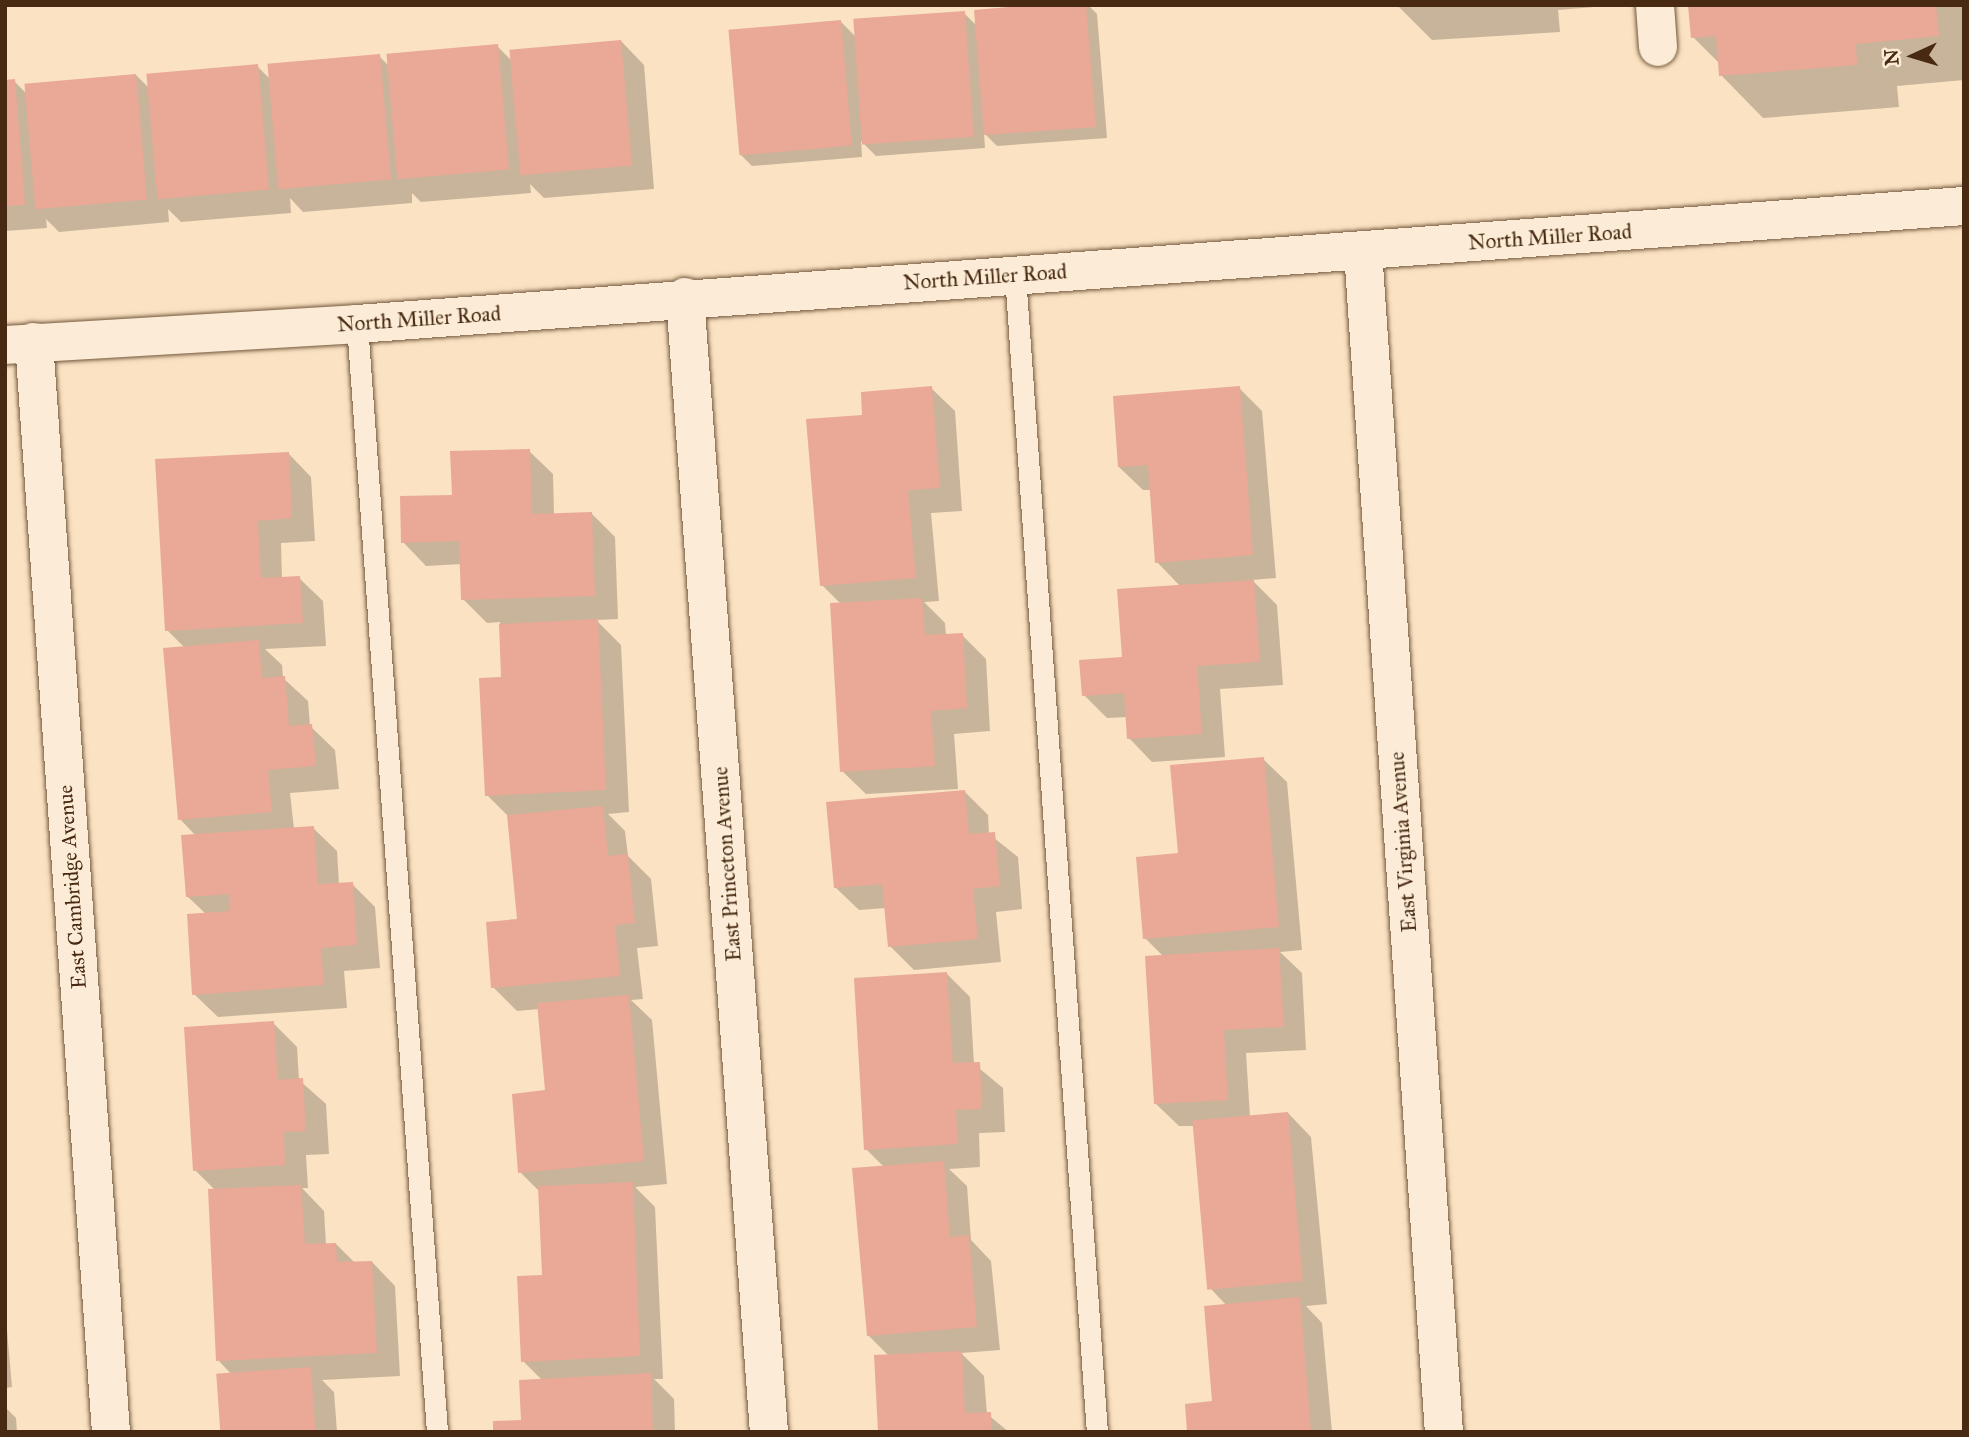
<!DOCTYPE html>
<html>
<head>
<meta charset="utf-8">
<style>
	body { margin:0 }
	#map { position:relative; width:1969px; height:1437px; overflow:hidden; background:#fae2c2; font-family:"IM FELL Great Primer",serif }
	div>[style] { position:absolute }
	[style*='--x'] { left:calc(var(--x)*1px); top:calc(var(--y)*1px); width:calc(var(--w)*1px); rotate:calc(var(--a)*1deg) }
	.shadow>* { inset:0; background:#0003 }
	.building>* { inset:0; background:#e9a996; transform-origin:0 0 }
	.roads { filter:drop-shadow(0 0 2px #74583d) drop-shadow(0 0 2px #74583d) }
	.lane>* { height:21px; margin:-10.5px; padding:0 10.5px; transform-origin:10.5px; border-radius:10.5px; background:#fcecd7 }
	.street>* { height:38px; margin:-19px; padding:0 19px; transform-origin:19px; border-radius:19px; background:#fcecd7 }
	.secondary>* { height:38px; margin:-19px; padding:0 19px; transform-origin:19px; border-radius:19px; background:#fcecd7 }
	span { translate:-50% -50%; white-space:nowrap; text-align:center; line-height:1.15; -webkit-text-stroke:5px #fcecd7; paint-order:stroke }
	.street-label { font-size:21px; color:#472a11 }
	.frame { position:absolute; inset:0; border:7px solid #472a11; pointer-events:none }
	.north { position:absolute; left:1878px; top:21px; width:70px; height:70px; -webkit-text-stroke:5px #fcecd7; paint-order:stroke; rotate:266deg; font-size:19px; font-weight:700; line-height:28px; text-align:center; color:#472a11 }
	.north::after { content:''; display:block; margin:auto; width:24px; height:32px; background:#472a11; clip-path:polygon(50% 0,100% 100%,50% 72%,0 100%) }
</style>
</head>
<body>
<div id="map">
	<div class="shadow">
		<div style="clip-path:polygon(1055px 5px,1088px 5px,1097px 14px,1107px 138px,997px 146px,984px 133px,985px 148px,876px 156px,861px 141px,862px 157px,752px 166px,740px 154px,841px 22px,856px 37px,964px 13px,977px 26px)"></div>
		<div style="clip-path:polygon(1397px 5px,1619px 5px,1558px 10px,1560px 32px,1432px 40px)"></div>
		<div style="clip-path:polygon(1690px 5px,1964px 5px,1964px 80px,1897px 86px,1899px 107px,1763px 118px,1721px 75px,1720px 64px,1693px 37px)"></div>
		<div style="clip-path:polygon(621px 41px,644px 65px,654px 189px,544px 198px,530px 184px,531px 193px,421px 202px,412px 193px,412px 203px,303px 212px,290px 198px,291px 213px,181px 222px,168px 209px,169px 222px,59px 232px,46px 219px,47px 228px,5px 231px,5px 81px,14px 81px,27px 94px,136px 75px,149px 88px,257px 66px,270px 79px,379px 56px,388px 65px,497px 46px,512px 61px)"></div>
		<div style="clip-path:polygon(931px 388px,955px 411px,962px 511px,931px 513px,939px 601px,924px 602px,945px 623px,946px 636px,962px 635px,986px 659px,990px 731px,954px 734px,958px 789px,866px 794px,842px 771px,841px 604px,822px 585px,864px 417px)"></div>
		<div style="clip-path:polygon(1239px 388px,1262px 411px,1276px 578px,1252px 580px,1277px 605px,1283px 685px,1220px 689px,1225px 757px,1152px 762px,1129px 738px,1127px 717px,1107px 718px,1084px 695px,1123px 658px,1181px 587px,1157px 562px,1151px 490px,1143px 490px,1119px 467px)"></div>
		<div style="clip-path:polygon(529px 451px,553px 474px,554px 515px,592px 514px,615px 537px,618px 619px,596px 620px,621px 645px,629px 812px,608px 814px,625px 831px,628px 856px,651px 879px,658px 946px,637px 948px,643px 999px,631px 1000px,652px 1020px,667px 1184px,635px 1187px,655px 1207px,663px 1379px,654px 1379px,674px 1399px,675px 1432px,495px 1432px,522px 1422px,543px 1381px,523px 1361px,544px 1276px,540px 1192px,520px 1172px,546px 1092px,539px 1009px,517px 1011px,493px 987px,518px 921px,509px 817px,487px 795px,502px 678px,500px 622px,487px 623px,463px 599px,462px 564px,426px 566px,403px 542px,454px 497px)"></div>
		<div style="clip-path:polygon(288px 453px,311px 477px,315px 541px,281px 543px,282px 578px,299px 578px,323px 601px,326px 646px,265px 649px,282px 665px,283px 678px,308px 701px,310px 726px,335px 750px,339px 789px,290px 793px,294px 829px,313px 828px,337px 851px,339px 885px,352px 884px,375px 907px,380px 968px,344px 971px,347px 1008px,218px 1017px,194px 994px,206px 914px,187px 896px,196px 836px,180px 819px,185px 648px,167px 630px)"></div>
		<div style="clip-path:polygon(1263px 759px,1287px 782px,1302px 950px,1280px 952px,1302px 973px,1306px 1050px,1246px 1053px,1250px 1117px,1288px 1113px,1311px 1137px,1327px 1304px,1306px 1306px,1322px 1323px,1332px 1432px,1189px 1432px,1214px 1402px,1227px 1306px,1211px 1289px,1195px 1126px,1179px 1126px,1155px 1103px,1163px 956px,1145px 938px,1179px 855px)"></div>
		<div style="clip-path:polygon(964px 791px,988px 815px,989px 834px,1018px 857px,1022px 909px,996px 912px,1001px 962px,914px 970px,890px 946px,886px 908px,859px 910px,835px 887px)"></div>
		<div style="clip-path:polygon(947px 974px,970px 997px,974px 1064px,1003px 1088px,1005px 1132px,979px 1133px,980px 1167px,949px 1169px,967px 1186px,971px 1240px,991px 1261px,1000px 1350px,961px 1353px,984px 1376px,987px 1414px,1009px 1432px,880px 1432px,889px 1356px,868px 1335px,884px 1167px,866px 1149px)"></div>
		<div style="clip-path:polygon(273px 1023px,297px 1047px,299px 1080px,326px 1104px,329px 1154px,306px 1155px,308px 1188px,302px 1188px,324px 1211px,326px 1245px,336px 1244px,355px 1263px,372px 1262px,395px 1286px,400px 1376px,322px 1380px,334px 1392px,337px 1432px,223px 1432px,233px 1376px,218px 1360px,216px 1191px,195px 1170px)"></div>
		<div style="clip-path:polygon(5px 1307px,12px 1387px,5px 1388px)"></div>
		<div style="clip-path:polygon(5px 1407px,16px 1418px,17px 1432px,5px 1432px)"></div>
	</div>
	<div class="building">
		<div style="clip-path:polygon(1034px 5px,1086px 5px,1096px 127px,984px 135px,974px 10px)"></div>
		<div style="clip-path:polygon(1688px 5px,1936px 5px,1939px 36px,1856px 44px,1857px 65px,1719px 76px,1716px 36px,1691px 38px)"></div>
		<div style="left:965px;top:11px;width:126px;height:112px;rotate:86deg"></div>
		<div style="left:841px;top:20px;width:126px;height:113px;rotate:85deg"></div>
		<div style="left:621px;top:40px;width:126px;height:112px;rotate:85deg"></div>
		<div style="left:498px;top:44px;width:126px;height:112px;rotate:85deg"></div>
		<div style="left:380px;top:54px;width:126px;height:113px;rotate:85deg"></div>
		<div style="left:258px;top:64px;width:126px;height:112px;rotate:85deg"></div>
		<div style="left:136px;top:74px;width:126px;height:112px;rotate:85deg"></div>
		<div style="clip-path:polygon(15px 79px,25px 205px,5px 206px,5px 80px)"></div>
		<div style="clip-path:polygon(932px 386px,940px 488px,908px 490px,916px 578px,820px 586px,806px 419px,862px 415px,861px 392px)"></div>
		<div style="clip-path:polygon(1240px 386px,1253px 555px,1155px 563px,1148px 465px,1118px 467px,1113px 396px)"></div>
		<div style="clip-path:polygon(530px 449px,532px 514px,592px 512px,595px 596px,461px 600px,459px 541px,401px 543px,400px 496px,452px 495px,450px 451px)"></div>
		<div style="clip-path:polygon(289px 452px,292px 518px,258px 521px,261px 578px,300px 576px,303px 623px,165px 631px,155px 459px)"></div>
		<div style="clip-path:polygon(1254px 580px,1260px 662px,1197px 666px,1202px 734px,1127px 739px,1124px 693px,1082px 696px,1079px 660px,1122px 657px,1117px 589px)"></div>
		<div style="clip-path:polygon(922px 598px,925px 635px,963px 633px,967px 708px,931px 711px,935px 766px,840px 772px,830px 603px)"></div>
		<div style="clip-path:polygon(598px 619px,606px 790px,485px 796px,479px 678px,501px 677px,499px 624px)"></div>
		<div style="clip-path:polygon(259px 640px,262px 678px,285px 676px,289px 726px,312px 724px,316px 766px,268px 770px,272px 812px,178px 820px,163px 648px)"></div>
		<div style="clip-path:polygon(1264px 757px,1279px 927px,1143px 939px,1136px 857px,1178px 853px,1170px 765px)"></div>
		<div style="clip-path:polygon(965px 790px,969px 834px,995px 832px,1000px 886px,973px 889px,978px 939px,888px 947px,882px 884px,834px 888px,826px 802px)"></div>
		<div style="clip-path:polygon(603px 806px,608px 856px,628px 854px,635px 923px,615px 925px,620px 976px,491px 988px,486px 922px,517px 919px,507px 815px)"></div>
		<div style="clip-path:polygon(314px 826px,318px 884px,353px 882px,357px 945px,321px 948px,324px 985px,192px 995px,187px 914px,230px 911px,229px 894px,186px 897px,181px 835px)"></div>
		<div style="clip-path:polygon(1279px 948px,1284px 1027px,1224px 1030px,1228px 1100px,1154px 1104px,1145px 956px)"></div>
		<div style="clip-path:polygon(947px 972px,953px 1063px,980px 1062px,982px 1109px,956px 1110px,958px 1144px,864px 1150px,854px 978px)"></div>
		<div style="clip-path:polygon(629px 995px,644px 1161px,518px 1173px,512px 1094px,545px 1090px,537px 1003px)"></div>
		<div style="clip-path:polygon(274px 1021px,278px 1080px,303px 1078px,306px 1131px,284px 1132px,285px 1165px,193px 1171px,184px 1027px)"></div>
		<div style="left:1288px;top:1112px;width:170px;height:96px;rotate:85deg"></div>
		<div style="clip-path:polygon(944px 1161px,950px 1237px,969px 1235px,977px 1327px,867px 1336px,852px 1168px)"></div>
		<div style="clip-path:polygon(633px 1182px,640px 1356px,521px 1362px,517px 1276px,542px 1275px,538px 1186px)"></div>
		<div style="clip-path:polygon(301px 1185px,305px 1244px,336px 1243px,337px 1262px,372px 1261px,377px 1353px,216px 1361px,208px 1189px)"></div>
		<div style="clip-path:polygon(1300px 1297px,1311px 1432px,1187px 1432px,1185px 1404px,1212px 1401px,1204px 1306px)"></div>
		<div style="clip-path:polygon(962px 1351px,965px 1413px,991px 1412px,992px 1432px,878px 1432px,874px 1355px)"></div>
		<div style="left:311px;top:1367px;width:65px;height:95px;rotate:86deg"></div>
		<div style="clip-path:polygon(651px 1373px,653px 1432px,493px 1432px,493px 1421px,521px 1420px,519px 1380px)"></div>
	</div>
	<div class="roads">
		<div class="lane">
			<div style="--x:1015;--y:275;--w:1160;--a:85.95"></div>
			<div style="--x:357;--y:324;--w:1111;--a:85.87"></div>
		</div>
		<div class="street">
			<div style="--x:1655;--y:5;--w:42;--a:85.9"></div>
			<div style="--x:1363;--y:251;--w:1184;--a:86.08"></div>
			<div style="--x:685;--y:297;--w:1138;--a:85.77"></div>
			<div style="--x:34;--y:342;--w:1093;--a:85.96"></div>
		</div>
		<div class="secondary">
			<div style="--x:5;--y:345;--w:353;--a:-3.4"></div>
			<div style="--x:357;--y:324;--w:1611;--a:-4.2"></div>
		</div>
	</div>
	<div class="street-label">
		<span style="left:1550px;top:237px;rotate:-4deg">North Miller Road</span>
		<span style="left:985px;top:277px;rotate:-4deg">North Miller Road</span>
		<span style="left:419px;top:319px;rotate:-4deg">North Miller Road</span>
		<span style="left:1403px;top:842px;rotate:-94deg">East Virginia Avenue</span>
		<span style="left:727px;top:864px;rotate:-94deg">East Princeton Avenue</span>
		<span style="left:72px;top:887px;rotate:-94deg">East Cambridge Avenue</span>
	</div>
	<div class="frame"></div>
	<div class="north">N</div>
</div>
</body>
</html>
